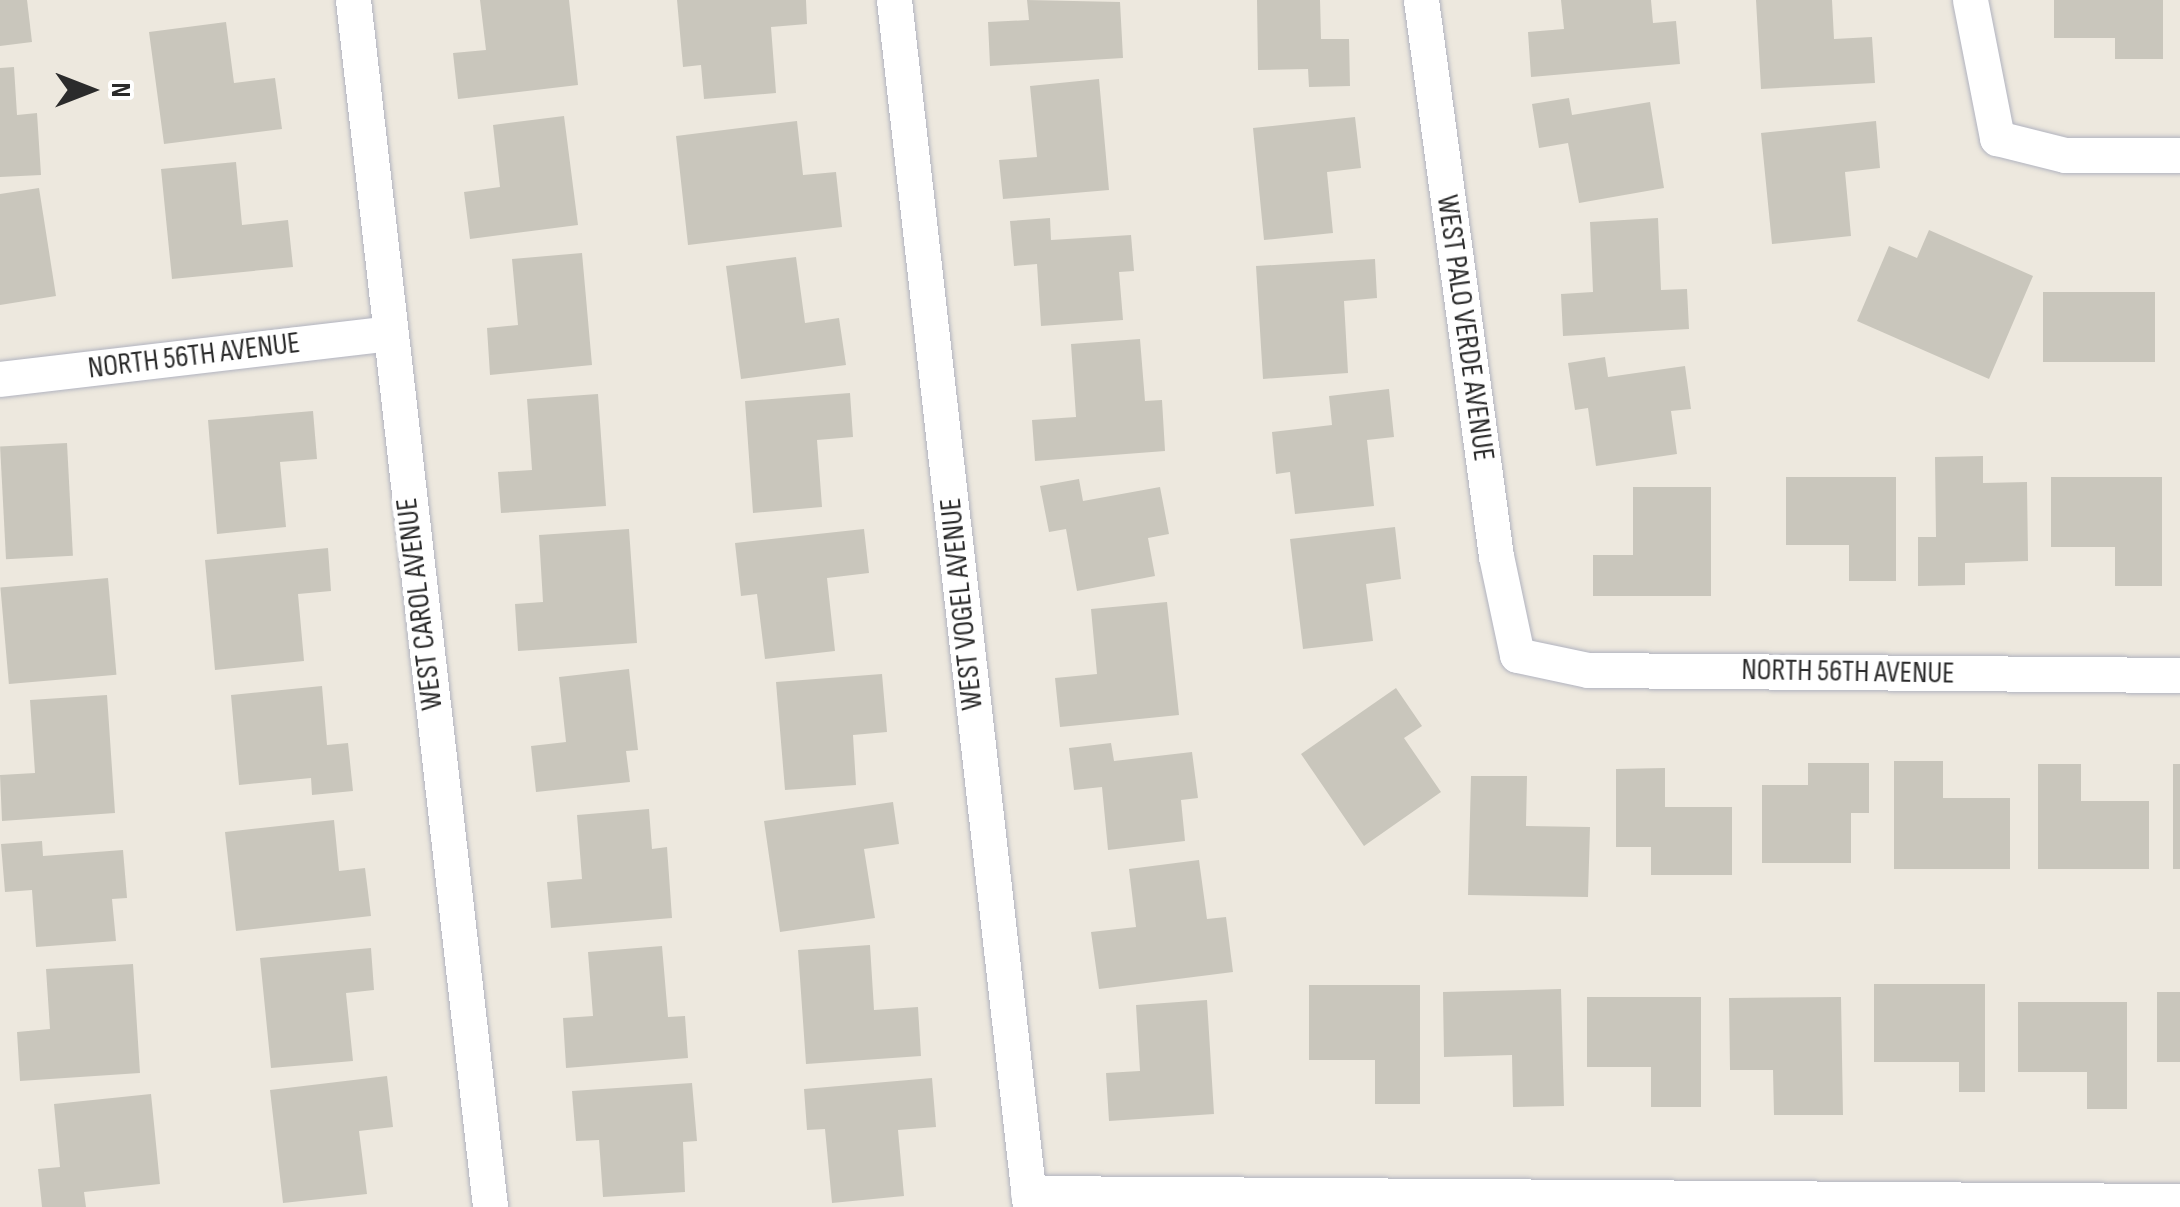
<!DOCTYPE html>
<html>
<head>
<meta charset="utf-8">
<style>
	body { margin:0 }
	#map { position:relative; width:2180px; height:1207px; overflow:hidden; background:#ede8de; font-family:"Sofia Sans Condensed",sans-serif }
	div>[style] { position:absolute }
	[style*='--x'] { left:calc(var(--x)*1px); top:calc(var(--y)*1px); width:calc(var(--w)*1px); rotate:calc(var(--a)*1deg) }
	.building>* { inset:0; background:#c9c6bc; transform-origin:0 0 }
	.roads { filter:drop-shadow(0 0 2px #b1b3bf) drop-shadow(0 0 2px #b1b3bf) }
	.street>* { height:35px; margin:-17.5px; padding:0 17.5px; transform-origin:17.5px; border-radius:17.5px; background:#fff }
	span { translate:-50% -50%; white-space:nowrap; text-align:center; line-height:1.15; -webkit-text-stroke:9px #fff; paint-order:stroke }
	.street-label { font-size:30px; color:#2b2b2b }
	.north { position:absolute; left:40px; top:40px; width:100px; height:100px; -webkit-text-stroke:8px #fff; paint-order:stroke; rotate:90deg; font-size:28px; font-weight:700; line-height:40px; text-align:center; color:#2b2b2b }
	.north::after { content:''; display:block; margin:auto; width:35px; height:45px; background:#2b2b2b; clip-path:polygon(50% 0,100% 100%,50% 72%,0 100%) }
</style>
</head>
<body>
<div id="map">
	<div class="building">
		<div style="clip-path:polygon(0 0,27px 0,32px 42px,0 46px)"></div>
		<div style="clip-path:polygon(480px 0,569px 0,578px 85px,458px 99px,453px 53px,486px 50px)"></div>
		<div style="clip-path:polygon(677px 0,806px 0,807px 24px,771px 27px,776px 93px,704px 99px,701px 65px,683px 67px)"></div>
		<div style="clip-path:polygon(1027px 0,1120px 2px,1123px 58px,990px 66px,988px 22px,1029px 20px)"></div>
		<div style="clip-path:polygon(1257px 0,1320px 0,1321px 39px,1349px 39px,1350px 86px,1309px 87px,1308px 69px,1258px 70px)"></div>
		<div style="clip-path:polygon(1561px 0,1651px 0,1653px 23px,1676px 21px,1680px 64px,1531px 77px,1528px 32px,1564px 29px)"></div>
		<div style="clip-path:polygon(1756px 0,1832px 0,1834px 39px,1872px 37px,1875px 83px,1761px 89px)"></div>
		<div style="clip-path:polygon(2054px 0,2163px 0,2163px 59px,2115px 59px,2115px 38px,2054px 38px)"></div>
		<div style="clip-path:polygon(226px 22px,234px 83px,275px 78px,282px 129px,164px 144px,149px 32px)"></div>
		<div style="clip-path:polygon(14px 67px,17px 115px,37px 113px,41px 175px,0 177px,0 68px)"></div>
		<div style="clip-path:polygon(1099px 79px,1109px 190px,1003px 199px,999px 160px,1037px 157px,1030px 86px)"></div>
		<div style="clip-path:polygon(1569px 98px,1572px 115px,1650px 102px,1664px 188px,1579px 203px,1568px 143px,1539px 148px,1532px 104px)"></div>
		<div style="clip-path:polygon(564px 116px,578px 225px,470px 239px,464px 192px,500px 187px,493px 125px)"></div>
		<div style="clip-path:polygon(1355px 117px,1361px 168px,1327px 172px,1333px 233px,1264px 240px,1253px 128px)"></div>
		<div style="clip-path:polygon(797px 121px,803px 175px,836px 172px,842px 227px,688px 245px,676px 136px)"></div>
		<div style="clip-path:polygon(1876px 121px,1880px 168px,1845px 172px,1851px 236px,1772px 244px,1761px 133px)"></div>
		<div style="clip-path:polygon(236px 162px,242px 225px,288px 220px,293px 267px,172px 279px,161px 169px)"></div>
		<div style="clip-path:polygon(39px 188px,56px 296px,0 305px,0 194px)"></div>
		<div style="clip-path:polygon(1050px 218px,1051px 240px,1131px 235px,1134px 271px,1119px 272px,1123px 320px,1041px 326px,1037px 264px,1014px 266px,1010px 221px)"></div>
		<div style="clip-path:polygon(1658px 218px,1661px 290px,1687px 289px,1689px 329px,1563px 336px,1561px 294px,1593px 292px,1590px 222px)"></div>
		<div style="clip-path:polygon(1929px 230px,2033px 276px,1989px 379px,1857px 321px,1889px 246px,1917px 258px)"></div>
		<div style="clip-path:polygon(582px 253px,592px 365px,490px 375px,487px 328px,518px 325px,512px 259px)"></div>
		<div style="clip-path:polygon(796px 257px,805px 323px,839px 318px,846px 365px,741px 379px,726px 266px)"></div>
		<div style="clip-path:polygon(1375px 259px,1377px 298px,1344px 301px,1348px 373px,1263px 379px,1256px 266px)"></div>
		<div style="left:2043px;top:292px;width:112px;height:70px"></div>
		<div style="clip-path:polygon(1140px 339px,1145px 401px,1162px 400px,1165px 451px,1035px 461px,1032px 420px,1076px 417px,1071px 344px)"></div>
		<div style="clip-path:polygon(1605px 357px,1608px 377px,1685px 366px,1691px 409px,1671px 411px,1677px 454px,1596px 466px,1588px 408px,1575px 410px,1568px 363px)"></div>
		<div style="clip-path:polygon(1389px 389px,1394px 437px,1367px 440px,1374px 506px,1295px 514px,1290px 472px,1276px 474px,1272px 432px,1332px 425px,1329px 396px)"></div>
		<div style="clip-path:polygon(850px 393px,853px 437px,817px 440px,822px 507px,753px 513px,745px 401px)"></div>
		<div style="clip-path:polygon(598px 394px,606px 506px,501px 513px,498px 472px,532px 470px,527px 399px)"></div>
		<div style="clip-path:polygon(313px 411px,317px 459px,280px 462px,286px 527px,217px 534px,208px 420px)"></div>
		<div style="left:67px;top:443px;width:113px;height:67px;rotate:87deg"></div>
		<div style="clip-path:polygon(1983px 456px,1983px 483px,2027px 482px,2028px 561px,1965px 563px,1965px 585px,1918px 586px,1918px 537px,1936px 537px,1935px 457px)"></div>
		<div style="clip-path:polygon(1786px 477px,1896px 477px,1896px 581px,1849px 581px,1849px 545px,1786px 545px)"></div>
		<div style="clip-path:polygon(2051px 477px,2162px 477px,2162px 586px,2115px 586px,2115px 547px,2051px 547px)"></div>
		<div style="clip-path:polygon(1079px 479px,1083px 501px,1160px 487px,1169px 534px,1148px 538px,1155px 576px,1077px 591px,1066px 529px,1049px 532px,1040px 486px)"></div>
		<div style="clip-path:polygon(1633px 487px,1711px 487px,1711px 596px,1593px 596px,1593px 555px,1633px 555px)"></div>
		<div style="clip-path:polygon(1395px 527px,1401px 579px,1366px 584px,1373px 641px,1303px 649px,1290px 539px)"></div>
		<div style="clip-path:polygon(629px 529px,637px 643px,518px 651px,515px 604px,543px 602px,539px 535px)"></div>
		<div style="clip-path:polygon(864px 529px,869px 573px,827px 578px,835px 651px,765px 659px,757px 594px,741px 596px,735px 543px)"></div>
		<div style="clip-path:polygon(328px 548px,331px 591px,298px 594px,304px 661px,215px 670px,205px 560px)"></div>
		<div style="left:108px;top:578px;width:97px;height:108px;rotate:85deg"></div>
		<div style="clip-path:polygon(1167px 602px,1179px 715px,1060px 727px,1055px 678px,1097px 674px,1091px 609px)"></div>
		<div style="clip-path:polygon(629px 669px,638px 750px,626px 751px,630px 782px,536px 792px,531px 746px,566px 742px,559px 677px)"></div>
		<div style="clip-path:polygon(882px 674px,887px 732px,853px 735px,856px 785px,785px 790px,776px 682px)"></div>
		<div style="clip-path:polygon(322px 686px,327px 745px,348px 743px,353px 791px,312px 795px,311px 778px,239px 785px,231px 695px)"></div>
		<div style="clip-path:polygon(1396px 688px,1422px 726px,1404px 738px,1441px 792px,1364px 846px,1301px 754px)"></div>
		<div style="clip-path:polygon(107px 695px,115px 813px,2px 821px,0 775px,35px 773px,30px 700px)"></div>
		<div style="clip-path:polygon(1111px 743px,1114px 761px,1192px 752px,1198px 798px,1181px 800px,1185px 841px,1108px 850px,1102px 787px,1074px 790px,1069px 748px)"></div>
		<div style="clip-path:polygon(1894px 761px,1943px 761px,1943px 798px,2010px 798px,2010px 869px,1894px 869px)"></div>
		<div style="clip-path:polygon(1808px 763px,1869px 763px,1869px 813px,1851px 813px,1851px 863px,1762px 863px,1762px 785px,1808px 785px)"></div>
		<div style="clip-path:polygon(2038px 764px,2081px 764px,2081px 801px,2149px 801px,2149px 869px,2038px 869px)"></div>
		<div style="left:2173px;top:764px;width:7px;height:105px"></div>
		<div style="clip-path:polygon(1665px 768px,1665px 807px,1732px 807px,1732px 875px,1651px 875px,1651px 847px,1616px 847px,1616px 769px)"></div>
		<div style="clip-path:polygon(1471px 776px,1527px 776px,1526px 826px,1590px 827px,1588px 897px,1468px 895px)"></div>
		<div style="clip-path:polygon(893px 802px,899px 844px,864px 849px,875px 918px,780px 932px,764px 821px)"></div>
		<div style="clip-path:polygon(649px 809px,652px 849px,667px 847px,672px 918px,551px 928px,547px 882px,582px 879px,577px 815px)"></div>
		<div style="clip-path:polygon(334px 820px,339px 871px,365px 868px,371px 916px,236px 931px,225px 832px)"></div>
		<div style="clip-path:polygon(42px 841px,43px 856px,123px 850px,127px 898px,112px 899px,116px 941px,36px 947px,32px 890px,5px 892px,1px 844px)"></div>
		<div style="clip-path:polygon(1199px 860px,1207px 919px,1226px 917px,1233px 972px,1099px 989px,1091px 932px,1136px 927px,1129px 869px)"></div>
		<div style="clip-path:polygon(870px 945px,874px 1010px,918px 1007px,921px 1056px,806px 1064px,798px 950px)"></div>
		<div style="clip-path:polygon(662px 946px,668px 1017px,685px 1016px,688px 1058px,566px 1068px,563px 1018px,593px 1016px,588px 952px)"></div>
		<div style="clip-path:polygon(371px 948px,374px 990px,346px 993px,353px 1061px,271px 1068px,260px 958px)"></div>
		<div style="clip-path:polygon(133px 964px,140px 1073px,20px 1081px,17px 1032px,50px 1029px,46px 969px)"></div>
		<div style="clip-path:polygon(1874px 984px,1985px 984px,1985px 1092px,1959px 1092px,1959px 1062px,1874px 1062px)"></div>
		<div style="clip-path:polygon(1309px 985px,1420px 985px,1420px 1104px,1375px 1104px,1375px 1060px,1309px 1060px)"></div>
		<div style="clip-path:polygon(1561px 989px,1564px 1106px,1513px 1107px,1512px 1055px,1444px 1057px,1443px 992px)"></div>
		<div style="left:2157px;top:992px;width:23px;height:70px"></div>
		<div style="clip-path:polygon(1587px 997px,1701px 997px,1701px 1107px,1651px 1107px,1651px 1067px,1587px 1067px)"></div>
		<div style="clip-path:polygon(1841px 997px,1843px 1115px,1774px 1115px,1773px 1070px,1730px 1070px,1729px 998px)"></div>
		<div style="clip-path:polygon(1207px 1000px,1214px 1114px,1109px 1121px,1106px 1073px,1140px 1071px,1136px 1005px)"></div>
		<div style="clip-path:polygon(2018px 1002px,2127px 1002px,2127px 1109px,2087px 1109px,2087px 1072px,2018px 1072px)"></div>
		<div style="clip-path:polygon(387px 1076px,393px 1127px,359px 1131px,367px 1194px,283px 1203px,270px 1090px)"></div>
		<div style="clip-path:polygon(932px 1078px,936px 1127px,898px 1130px,904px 1196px,832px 1203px,825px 1129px,807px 1130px,804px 1089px)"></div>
		<div style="clip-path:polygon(692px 1083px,697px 1141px,683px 1142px,685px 1192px,603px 1197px,599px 1140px,576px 1141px,572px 1091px)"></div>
		<div style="clip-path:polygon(151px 1094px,160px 1184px,84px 1192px,86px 1207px,42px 1207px,38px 1169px,60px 1167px,54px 1104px)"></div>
	</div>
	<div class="roads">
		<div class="street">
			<div style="--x:353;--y:0;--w:1215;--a:83.52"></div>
			<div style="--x:894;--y:0;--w:1215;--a:83.57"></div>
			<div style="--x:1421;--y:0;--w:561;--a:82.32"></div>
			<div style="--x:1496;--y:556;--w:101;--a:78"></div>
			<div style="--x:1517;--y:655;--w:73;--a:11.9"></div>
			<div style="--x:1588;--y:670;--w:592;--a:0.48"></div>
			<div style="--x:1970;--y:0;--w:141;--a:78.9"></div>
			<div style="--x:1997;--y:138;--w:70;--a:14"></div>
			<div style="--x:2065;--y:155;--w:115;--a:0"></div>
			<div style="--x:0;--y:379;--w:392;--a:-6.7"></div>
			<div style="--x:1028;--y:1193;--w:1152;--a:0.4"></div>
		</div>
	</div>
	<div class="street-label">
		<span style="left:1465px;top:328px;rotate:82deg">WEST PALO VERDE AVENUE</span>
		<span style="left:194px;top:356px;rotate:-7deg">NORTH 56TH AVENUE</span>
		<span style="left:420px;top:604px;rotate:-97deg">WEST CAROL AVENUE</span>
		<span style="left:962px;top:604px;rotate:-96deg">WEST VOGEL AVENUE</span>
		<span style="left:1848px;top:672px;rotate:1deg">NORTH 56TH AVENUE</span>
	</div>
	<div class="north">N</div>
</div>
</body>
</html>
